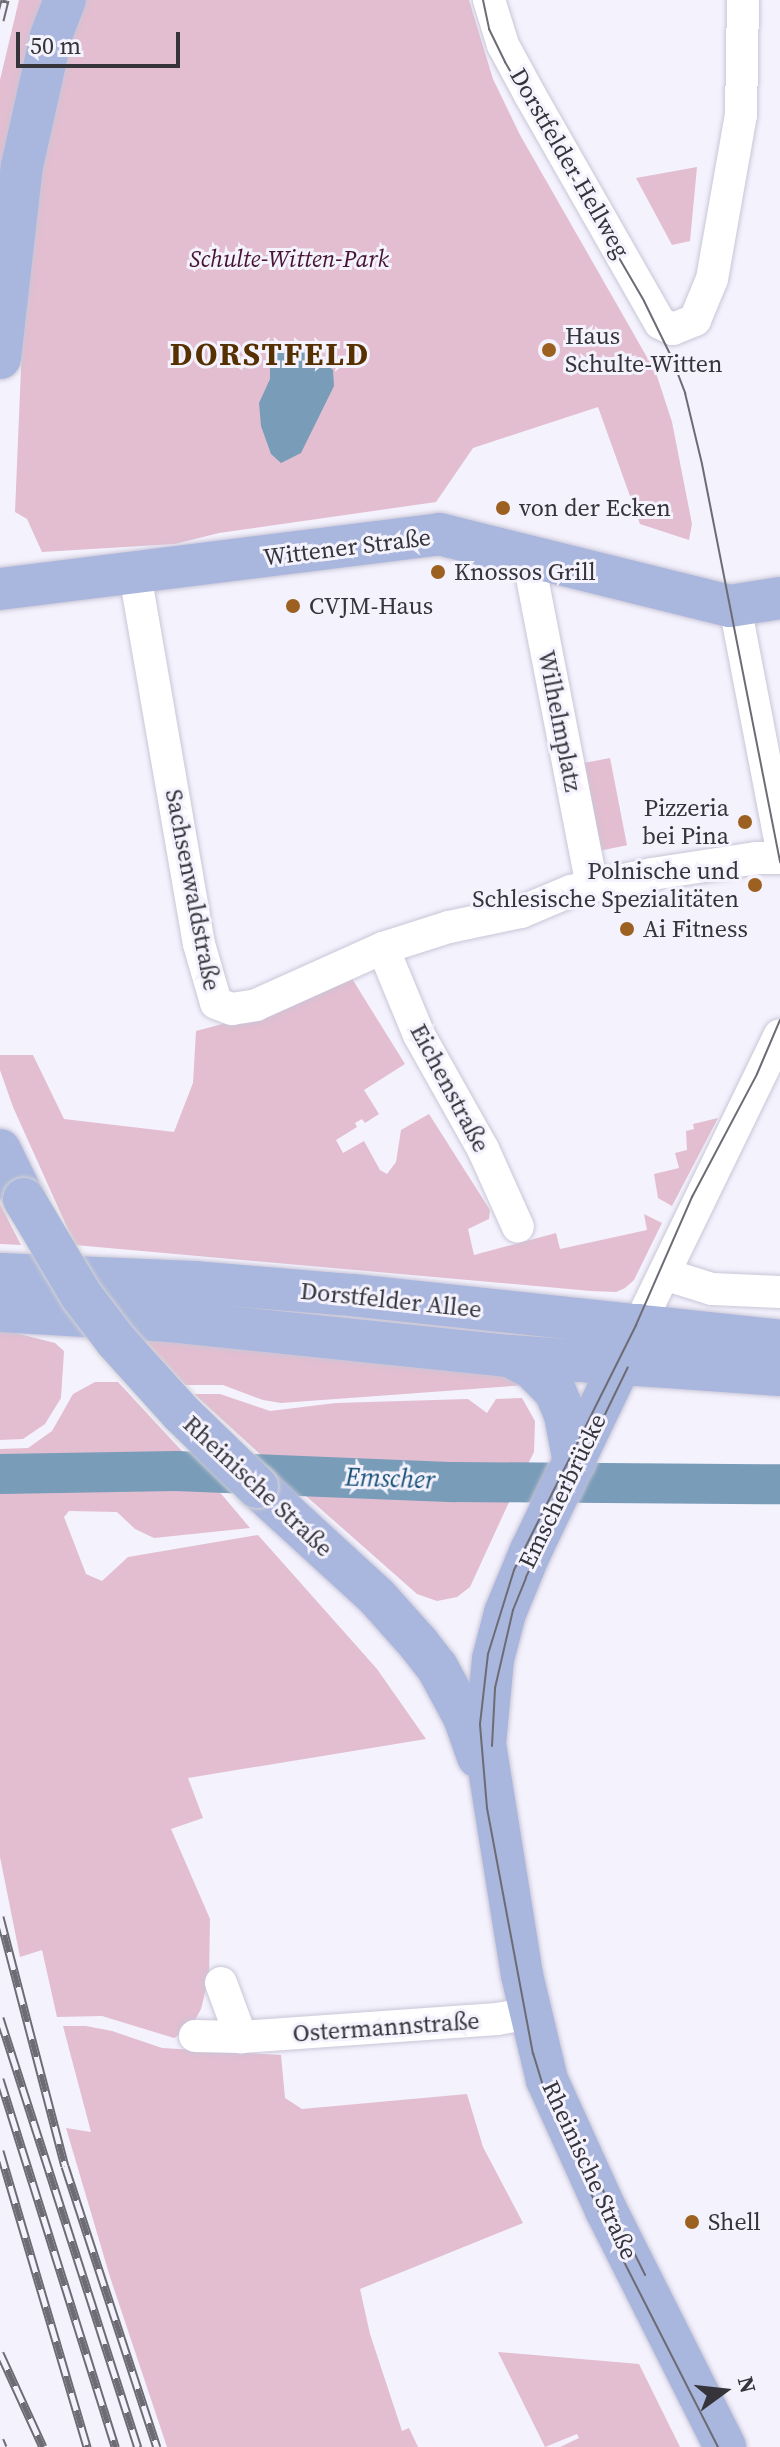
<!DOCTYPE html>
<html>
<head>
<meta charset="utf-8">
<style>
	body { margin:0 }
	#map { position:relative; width:780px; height:2447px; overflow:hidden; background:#f4f2fd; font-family:"Source Serif 4",serif }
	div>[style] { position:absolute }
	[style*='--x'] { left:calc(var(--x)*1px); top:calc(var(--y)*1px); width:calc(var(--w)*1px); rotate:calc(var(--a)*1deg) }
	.green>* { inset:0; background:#e2bed0; transform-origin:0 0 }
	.water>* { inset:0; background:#799cb9 }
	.river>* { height:40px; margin:-20px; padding:0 20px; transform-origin:20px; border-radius:20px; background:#799cb9 }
	.roads { filter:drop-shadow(0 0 2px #c9c6d7) drop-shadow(0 0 2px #c9c6d7) }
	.minor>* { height:32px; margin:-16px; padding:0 16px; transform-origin:16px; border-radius:16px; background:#fff }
	.major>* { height:42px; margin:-21px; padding:0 21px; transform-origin:21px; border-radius:21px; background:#a9b6dd }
	.tram>* { height:2px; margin:-1px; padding:0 1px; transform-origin:1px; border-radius:1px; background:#6d6c74 }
	.rail>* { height:9px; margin-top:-4.5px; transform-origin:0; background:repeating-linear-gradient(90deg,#f4f2fd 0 18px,#6d6c74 0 36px); box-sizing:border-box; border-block:2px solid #6d6c74 }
	.bridges { filter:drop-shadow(0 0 2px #d3d2d4) drop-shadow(0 0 2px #d3d2d4) }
	.major-bridge>* { height:42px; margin:-21px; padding:0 21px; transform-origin:21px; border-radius:21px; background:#a9b6dd }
	.dots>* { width:22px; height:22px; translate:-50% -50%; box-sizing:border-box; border:4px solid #f4f2fd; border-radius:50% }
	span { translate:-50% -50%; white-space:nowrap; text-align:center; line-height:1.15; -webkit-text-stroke:6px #f4f2fd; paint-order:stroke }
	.street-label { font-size:24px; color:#35343b }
	.park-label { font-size:24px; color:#461332; font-style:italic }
	.poi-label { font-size:24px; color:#35343b }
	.left { translate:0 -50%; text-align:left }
	.right { translate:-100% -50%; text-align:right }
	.water-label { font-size:26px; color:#185178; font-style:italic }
	.district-label { font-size:32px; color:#573000; font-weight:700; letter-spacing:2px }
	.north { position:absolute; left:684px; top:2351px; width:80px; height:80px; -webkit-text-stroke:6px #f4f2fd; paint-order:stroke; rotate:75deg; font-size:22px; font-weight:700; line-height:32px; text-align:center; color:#35343b }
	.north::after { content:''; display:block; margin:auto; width:28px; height:36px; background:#35343b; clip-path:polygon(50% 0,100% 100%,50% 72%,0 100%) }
	.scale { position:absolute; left:16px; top:32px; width:164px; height:36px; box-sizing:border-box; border:4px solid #35343b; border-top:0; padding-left:10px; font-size:24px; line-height:28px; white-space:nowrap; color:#35343b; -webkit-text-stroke:6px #f4f2fd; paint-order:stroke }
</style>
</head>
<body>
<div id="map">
	<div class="green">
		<div style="clip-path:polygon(19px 0,49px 0,0 208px,0 80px)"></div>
		<div style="clip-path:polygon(83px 0,469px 0,493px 79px,520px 135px,656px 373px,672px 422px,692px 524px,689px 540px,640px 524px,598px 407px,473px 448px,436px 502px,219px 533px,175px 544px,42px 552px,27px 519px,15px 512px,22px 344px,48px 116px)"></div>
		<div style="clip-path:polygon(697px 167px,690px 241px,672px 245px,636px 178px)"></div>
		<div style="left:610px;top:758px;width:89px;height:28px;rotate:79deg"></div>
		<div style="clip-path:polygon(351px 977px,405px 1064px,364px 1090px,379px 1114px,365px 1123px,362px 1119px,355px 1123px,357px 1127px,336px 1140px,343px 1153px,364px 1141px,380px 1170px,387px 1174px,396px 1162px,401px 1130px,429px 1114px,490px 1210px,489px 1219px,468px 1229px,474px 1255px,556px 1233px,560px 1249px,647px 1230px,644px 1214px,662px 1223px,634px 1280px,625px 1288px,616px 1292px,591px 1291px,75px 1245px,13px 1107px,0 1070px,0 1055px,33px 1055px,64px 1119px,174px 1132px,193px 1083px,196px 1031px,286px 1007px)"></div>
		<div style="clip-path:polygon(718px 1118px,672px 1206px,658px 1198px,654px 1174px,679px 1168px,675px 1153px,687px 1150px,686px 1131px,694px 1129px,693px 1124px)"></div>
		<div style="clip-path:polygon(0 1204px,21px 1245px,0 1244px)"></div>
		<div style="clip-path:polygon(0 1329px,55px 1343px,64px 1351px,61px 1398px,45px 1424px,23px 1439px,0 1440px)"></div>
		<div style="clip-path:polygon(141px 1337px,508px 1368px,526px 1385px,281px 1403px,263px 1400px,223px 1385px,185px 1385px)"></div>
		<div style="clip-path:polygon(95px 1382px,118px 1382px,193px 1463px,0 1471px,0 1449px,28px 1448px,52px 1431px,73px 1394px)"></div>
		<div style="clip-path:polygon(194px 1394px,220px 1394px,270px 1411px,336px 1403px,468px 1399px,487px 1413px,496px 1399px,522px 1398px,535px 1421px,534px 1452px,523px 1474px,455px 1476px,273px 1466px)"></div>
		<div style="clip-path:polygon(207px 1477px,250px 1528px,154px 1538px,135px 1529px,117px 1512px,69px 1511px,64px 1517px,86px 1574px,102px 1581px,128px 1557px,258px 1535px,377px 1669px,426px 1739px,188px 1778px,203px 1818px,171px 1829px,210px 1919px,209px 1977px,201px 2009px,190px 2029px,174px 2038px,102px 2016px,57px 2017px,42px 1950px,20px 1957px,0 1857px,0 1482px)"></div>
		<div style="clip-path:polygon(289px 1481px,394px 1484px,406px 1488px,515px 1489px,470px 1587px,457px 1597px,437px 1601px,417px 1594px)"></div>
		<div style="clip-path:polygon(63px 2026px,86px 2026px,112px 2031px,162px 2048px,281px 2055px,285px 2098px,302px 2109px,467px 2094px,483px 2147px,523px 2223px,360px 2289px,370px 2334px,402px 2431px,409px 2428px,418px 2447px,167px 2447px,110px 2277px,66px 2128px,91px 2132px)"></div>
		<div style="clip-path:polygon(498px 2352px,639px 2364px,680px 2447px,560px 2447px,579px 2438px,577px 2434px,545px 2447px)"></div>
	</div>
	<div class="water">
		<div style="clip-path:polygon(301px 341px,333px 370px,334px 386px,301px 453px,281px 463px,271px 454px,261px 426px,259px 403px,270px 379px,270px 362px,276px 353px)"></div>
	</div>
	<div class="river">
		<div style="--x:0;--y:1474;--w:176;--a:-1"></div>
		<div style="--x:176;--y:1471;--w:279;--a:2.3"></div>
		<div style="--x:455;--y:1482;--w:325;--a:0.4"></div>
	</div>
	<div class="roads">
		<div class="minor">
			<div style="--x:489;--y:0;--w:47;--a:72.7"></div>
			<div style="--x:503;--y:45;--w:57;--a:61.6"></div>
			<div style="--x:530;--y:95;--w:262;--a:60.3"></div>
			<div style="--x:660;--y:323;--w:14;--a:25"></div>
			<div style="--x:673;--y:329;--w:24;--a:-22"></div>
			<div style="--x:695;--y:320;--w:44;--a:-67.5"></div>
			<div style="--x:712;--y:279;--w:167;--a:-80"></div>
			<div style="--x:741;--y:115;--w:115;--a:-89"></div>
			<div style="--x:528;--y:557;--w:335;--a:79"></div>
			<div style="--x:135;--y:574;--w:375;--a:80.2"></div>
			<div style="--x:199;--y:944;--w:61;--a:73.9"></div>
			<div style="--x:216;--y:1003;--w:17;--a:21"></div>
			<div style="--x:232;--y:1009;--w:24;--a:-9"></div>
			<div style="--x:256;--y:1005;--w:139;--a:-24.2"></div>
			<div style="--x:383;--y:948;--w:69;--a:-17.7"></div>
			<div style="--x:449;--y:927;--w:74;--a:-11.8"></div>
			<div style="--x:521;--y:912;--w:54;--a:-22.8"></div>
			<div style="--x:571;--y:891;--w:83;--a:-11.9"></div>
			<div style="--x:652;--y:874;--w:105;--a:-8.7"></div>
			<div style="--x:756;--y:858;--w:24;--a:0"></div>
			<div style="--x:735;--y:606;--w:237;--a:79.1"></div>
			<div style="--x:383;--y:948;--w:94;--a:67.5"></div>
			<div style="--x:419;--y:1035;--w:131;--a:60.7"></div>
			<div style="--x:483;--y:1149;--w:85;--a:65.8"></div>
			<div style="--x:664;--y:1274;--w:50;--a:17.4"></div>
			<div style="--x:712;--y:1289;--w:68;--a:2.5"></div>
			<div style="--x:639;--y:1325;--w:322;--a:-64.1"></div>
			<div style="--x:221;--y:1983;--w:58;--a:69.7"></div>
			<div style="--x:195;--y:2036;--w:46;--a:1.2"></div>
			<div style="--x:241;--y:2037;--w:257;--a:-4"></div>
			<div style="--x:497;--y:2019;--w:35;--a:-10"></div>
		</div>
		<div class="major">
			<div style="--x:0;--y:358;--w:193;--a:-83.5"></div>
			<div style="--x:22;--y:166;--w:133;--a:-77.4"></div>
			<div style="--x:51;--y:36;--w:39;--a:-69"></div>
			<div style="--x:0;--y:589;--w:442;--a:-7.1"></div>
			<div style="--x:439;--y:534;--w:300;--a:13.9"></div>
			<div style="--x:730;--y:606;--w:51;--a:-9.1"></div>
			<div style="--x:0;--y:1150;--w:55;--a:63.9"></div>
			<div style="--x:0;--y:1274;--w:193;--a:2.4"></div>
			<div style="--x:193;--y:1282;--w:160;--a:4.7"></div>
			<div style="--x:352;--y:1295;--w:430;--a:6.1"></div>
			<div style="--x:0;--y:1311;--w:170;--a:3.4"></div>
			<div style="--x:170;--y:1321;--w:341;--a:5.9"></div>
			<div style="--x:509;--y:1356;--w:272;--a:4"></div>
			<div style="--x:639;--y:1325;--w:250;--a:115.6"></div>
			<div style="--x:531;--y:1550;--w:68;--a:112.4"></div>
			<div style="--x:505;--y:1613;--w:48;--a:104.6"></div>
			<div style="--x:493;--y:1659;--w:85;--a:95.4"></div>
			<div style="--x:485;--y:1744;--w:234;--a:80.9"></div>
			<div style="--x:522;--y:1975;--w:108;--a:76.6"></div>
			<div style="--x:547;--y:2080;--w:143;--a:65.6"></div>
			<div style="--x:606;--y:2210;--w:265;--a:63.3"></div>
			<div style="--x:509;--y:1356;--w:25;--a:27"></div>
			<div style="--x:531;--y:1367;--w:34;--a:45"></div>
			<div style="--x:555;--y:1391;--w:26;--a:67"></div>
			<div style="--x:565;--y:1415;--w:48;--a:79.2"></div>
			<div style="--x:257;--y:1487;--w:163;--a:42.5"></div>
			<div style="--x:377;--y:1597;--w:62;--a:48.3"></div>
			<div style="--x:418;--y:1643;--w:31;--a:52"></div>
			<div style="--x:437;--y:1667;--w:57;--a:61.6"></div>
			<div style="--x:464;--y:1717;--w:42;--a:70.7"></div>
		</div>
	</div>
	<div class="tram">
		<div style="--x:483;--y:0;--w:30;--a:78"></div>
		<div style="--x:489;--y:29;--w:37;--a:64"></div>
		<div style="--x:505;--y:62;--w:276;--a:59.8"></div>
		<div style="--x:644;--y:301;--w:61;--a:63.9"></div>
		<div style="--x:671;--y:356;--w:40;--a:69"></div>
		<div style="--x:685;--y:393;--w:73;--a:76.5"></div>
		<div style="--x:702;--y:464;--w:406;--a:78.9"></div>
		<div style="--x:492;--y:1746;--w:58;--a:-87"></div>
		<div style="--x:495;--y:1688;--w:80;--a:-77"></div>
		<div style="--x:513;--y:1610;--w:35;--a:-68"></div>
		<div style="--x:526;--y:1577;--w:233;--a:-64.1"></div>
		<div style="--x:590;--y:2164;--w:124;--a:63.6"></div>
		<div style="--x:718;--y:2447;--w:254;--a:-116.9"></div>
		<div style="--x:603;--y:2220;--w:144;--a:-114.2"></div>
		<div style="--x:544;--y:2089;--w:37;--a:-107"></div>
		<div style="--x:533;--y:2054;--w:250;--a:-100.6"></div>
		<div style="--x:487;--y:1808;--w:84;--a:-94.8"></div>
		<div style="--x:480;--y:1724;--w:70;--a:-83.5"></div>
		<div style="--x:488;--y:1654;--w:88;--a:-72.8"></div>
		<div style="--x:514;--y:1570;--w:274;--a:-63.5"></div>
		<div style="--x:636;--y:1325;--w:140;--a:-66.4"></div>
		<div style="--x:692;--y:1197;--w:139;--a:-62.1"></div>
		<div style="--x:757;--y:1074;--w:59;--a:-66.9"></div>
	</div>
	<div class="rail">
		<div style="--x:0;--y:20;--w:21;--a:-76"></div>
		<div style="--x:0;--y:1917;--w:257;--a:75.4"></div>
		<div style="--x:65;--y:2166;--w:296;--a:71.9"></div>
		<div style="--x:0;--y:2018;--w:451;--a:72.2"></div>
		<div style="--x:0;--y:2079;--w:386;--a:72.6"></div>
		<div style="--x:0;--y:2151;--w:309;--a:73.6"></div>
		<div style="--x:0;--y:2353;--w:103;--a:65.4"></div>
		<div style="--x:0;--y:2440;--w:8;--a:67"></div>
	</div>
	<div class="bridges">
		<div class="major-bridge">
			<div style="--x:24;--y:1199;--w:112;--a:59.3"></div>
			<div style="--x:81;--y:1295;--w:58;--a:52.7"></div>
			<div style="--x:116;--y:1341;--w:97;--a:47.9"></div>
			<div style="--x:181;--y:1413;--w:106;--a:44.2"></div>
		</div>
	</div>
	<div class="dots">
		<div style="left:549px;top:350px;background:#9c6121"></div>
		<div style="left:503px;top:508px;background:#9c6121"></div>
		<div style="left:438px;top:572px;background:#9c6121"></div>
		<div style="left:293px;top:606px;background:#9c6121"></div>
		<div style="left:745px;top:822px;background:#9c6121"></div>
		<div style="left:755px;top:885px;background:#9c6121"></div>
		<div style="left:627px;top:929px;background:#9c6121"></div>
		<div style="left:692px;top:2222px;background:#9c6121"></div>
	</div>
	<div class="street-label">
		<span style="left:570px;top:163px;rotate:60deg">Dorstfelder Hellweg</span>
		<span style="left:347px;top:547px;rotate:-7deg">Wittener Straße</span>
		<span style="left:560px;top:721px;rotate:79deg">Wilhelmplatz</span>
		<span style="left:193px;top:890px;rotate:79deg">Sachsenwaldstraße</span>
		<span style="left:450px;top:1088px;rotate:62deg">Eichenstraße</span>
		<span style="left:391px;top:1300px;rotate:6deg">Dorstfelder Allee</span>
		<span style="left:258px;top:1486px;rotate:43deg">Rheinische Straße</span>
		<span style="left:562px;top:1491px;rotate:-64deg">Emscherbrücke</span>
		<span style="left:386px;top:2027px;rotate:-4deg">Ostermannstraße</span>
		<span style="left:590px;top:2170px;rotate:65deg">Rheinische Straße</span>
	</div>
	<div class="park-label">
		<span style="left:289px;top:259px">Schulte-Witten-Park</span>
	</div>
	<div class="poi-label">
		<span class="left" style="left:565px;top:350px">Haus<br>Schulte-Witten</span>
		<span class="left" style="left:519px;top:508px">von der Ecken</span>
		<span class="left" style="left:454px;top:572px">Knossos Grill</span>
		<span class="left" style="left:309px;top:606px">CVJM-Haus</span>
		<span class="right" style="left:729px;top:822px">Pizzeria<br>bei Pina</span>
		<span class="right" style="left:739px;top:885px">Polnische und<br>Schlesische Spezialitäten</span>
		<span class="left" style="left:643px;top:929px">Ai Fitness</span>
		<span class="left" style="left:708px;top:2222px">Shell</span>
	</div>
	<div class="water-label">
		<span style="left:390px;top:1479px;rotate:2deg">Emscher</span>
	</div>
	<div class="district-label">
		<span style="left:270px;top:354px">DORSTFELD</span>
	</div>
	<div class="north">N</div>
	<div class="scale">50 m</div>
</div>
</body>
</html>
